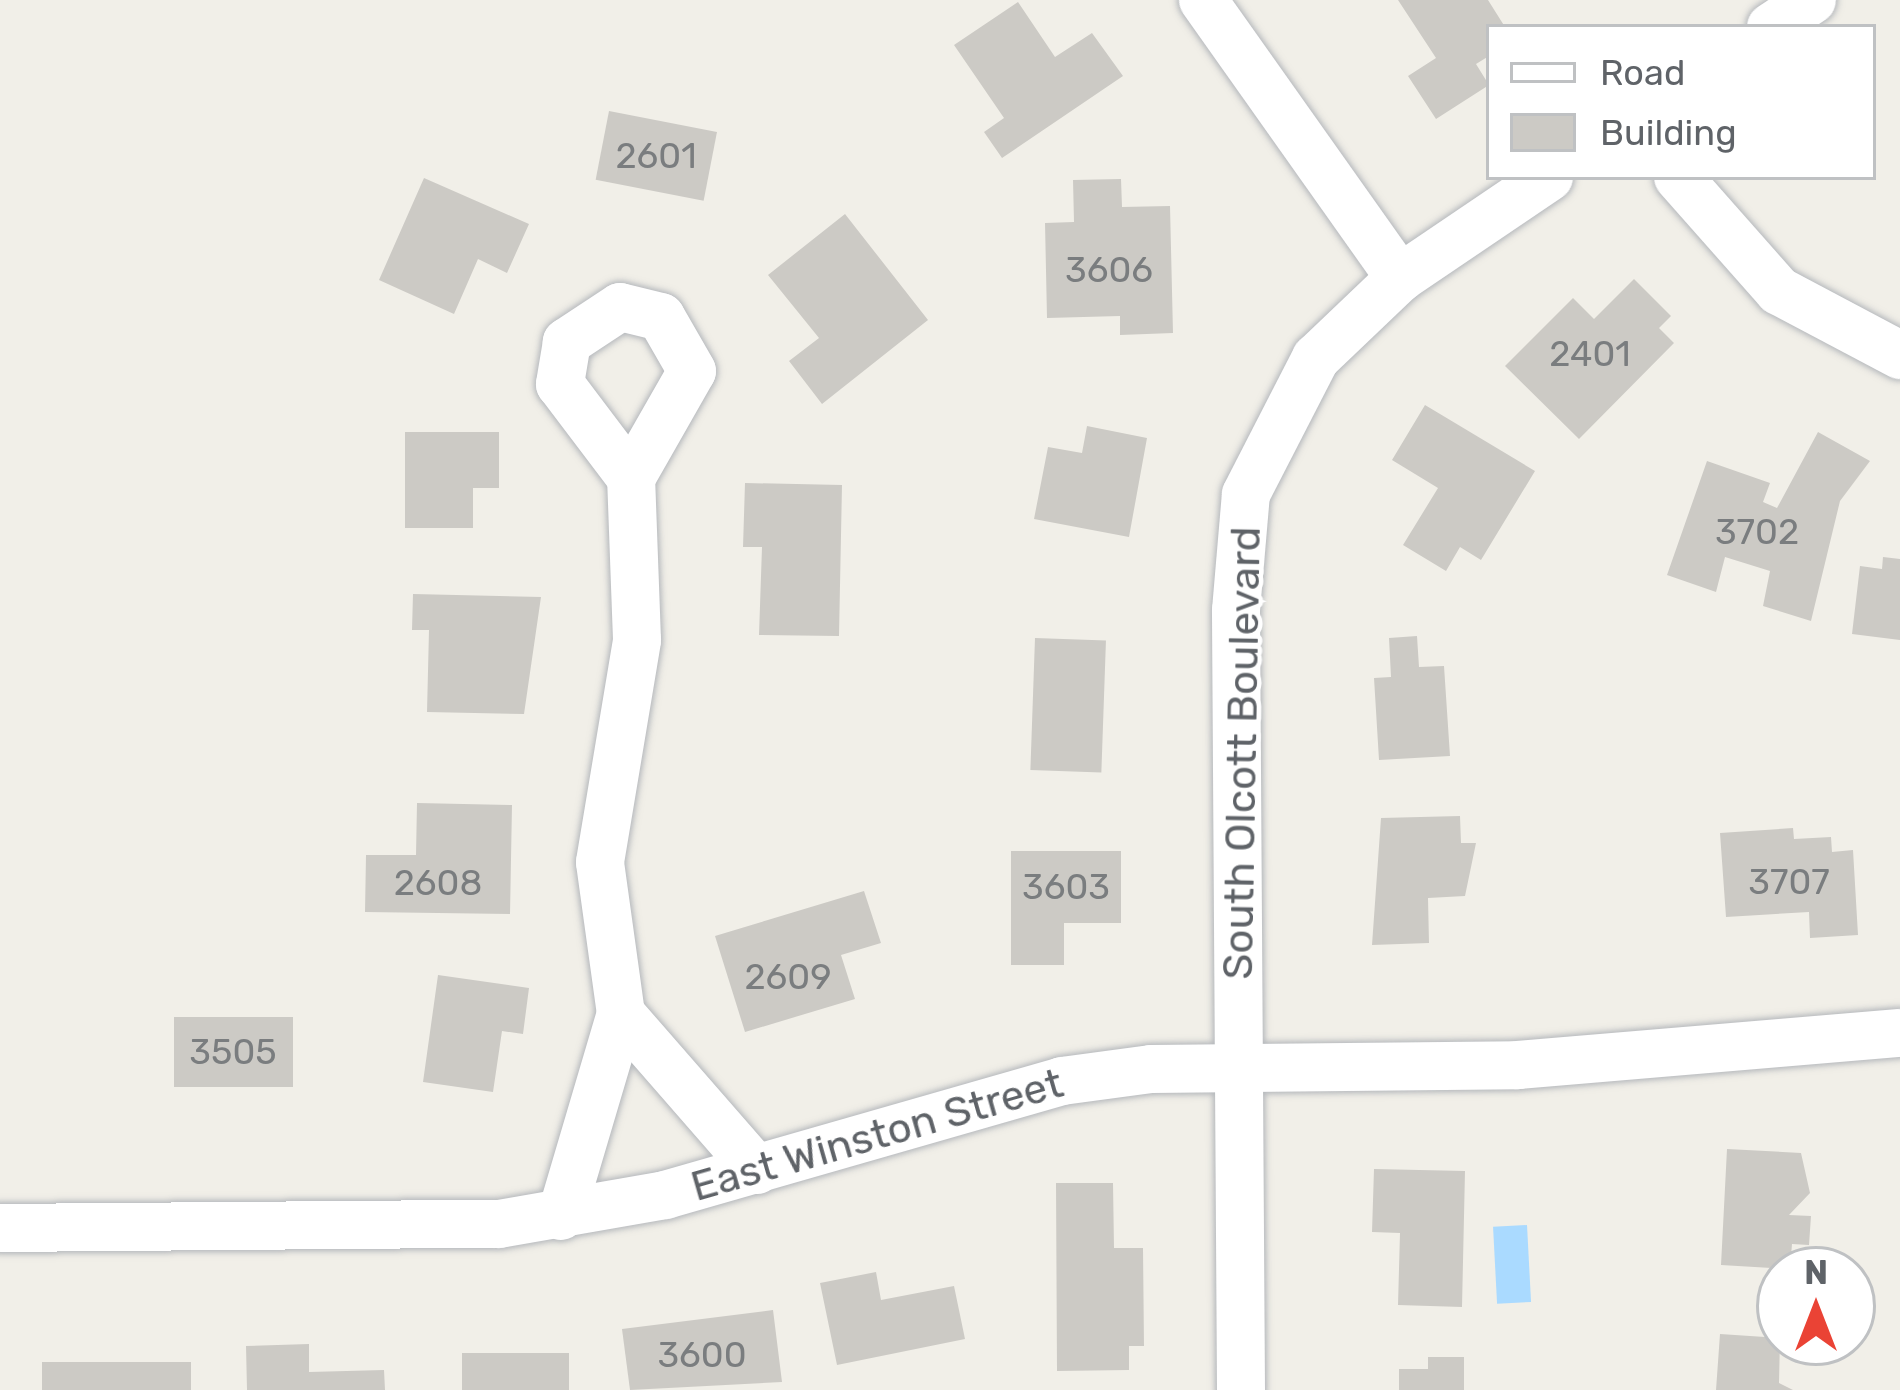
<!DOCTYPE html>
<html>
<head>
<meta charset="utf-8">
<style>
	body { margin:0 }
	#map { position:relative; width:1900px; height:1390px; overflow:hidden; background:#f1efe8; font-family:Rubik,sans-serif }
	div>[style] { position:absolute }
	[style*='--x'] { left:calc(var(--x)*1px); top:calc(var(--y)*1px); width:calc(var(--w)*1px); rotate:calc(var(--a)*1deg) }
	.water>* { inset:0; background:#aadaff; transform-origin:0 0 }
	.building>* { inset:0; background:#cccac5; transform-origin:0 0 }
	.roads { filter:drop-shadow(0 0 3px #b5b8bc) drop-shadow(0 0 3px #b5b8bc) }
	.street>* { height:48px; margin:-24px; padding:0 24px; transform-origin:24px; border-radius:24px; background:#fff }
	span { translate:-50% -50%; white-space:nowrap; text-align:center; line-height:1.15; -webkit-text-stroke:9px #fff; paint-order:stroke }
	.number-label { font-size:36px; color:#7a7d7f }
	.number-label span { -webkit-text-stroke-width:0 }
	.street-label { font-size:42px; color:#5f6368 }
	.legend { position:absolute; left:1486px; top:24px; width:390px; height:156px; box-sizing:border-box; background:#fff; border:3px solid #bfc1c3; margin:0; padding:15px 21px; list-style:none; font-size:36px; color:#5f6368 }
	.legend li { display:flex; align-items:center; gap:24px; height:60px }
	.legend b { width:60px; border:3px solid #bfc1c3 }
	.north { position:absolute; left:1756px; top:1246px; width:120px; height:120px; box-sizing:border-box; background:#fff; border:3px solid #bfc1c3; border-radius:50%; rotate:0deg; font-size:33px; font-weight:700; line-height:48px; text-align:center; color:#5f6368 }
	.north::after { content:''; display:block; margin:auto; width:42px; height:54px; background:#ea4335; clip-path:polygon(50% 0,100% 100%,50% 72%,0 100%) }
</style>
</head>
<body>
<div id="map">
	<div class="water">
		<div style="left:1527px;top:1225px;width:77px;height:34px;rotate:87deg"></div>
	</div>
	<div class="building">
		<div style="clip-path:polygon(1398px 0,1488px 0,1505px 27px,1489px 27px,1489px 56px,1476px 64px,1489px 85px,1436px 119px,1408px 76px,1436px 58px)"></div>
		<div style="clip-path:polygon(1018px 2px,1055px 57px,1092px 33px,1123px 76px,1002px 158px,984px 132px,1004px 118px,954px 45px)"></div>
		<div style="left:609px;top:111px;width:110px;height:70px;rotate:11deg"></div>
		<div style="clip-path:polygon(424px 178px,529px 224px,507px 273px,478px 259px,454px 314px,379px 280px)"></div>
		<div style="clip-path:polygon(1121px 179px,1122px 207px,1170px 206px,1173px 333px,1120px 335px,1120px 316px,1047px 318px,1045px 223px,1074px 222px,1073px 180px)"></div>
		<div style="clip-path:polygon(845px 214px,928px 320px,822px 404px,789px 361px,819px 338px,768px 275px)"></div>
		<div style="clip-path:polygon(1634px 279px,1671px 316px,1659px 328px,1674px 343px,1579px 439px,1505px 366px,1573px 298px,1594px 319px)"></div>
		<div style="clip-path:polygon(1425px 405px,1535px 471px,1481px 560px,1460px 547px,1446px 571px,1403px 545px,1438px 488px,1392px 460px)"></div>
		<div style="clip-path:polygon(1087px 426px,1147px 438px,1129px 537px,1034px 519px,1048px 447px,1082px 453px)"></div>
		<div style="clip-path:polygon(405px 432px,499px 432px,499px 488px,473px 488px,473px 528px,405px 528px)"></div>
		<div style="clip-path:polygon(1818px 432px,1870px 461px,1840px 501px,1811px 621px,1763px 606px,1770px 571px,1725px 557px,1716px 592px,1667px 575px,1707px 461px,1770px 483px,1763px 502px,1777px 508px)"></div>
		<div style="clip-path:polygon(745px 483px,842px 485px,839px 636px,759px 635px,762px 547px,743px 547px)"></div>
		<div style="clip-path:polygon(1883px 557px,1900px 559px,1900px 640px,1852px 634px,1860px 566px,1882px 569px)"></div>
		<div style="clip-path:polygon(413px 594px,541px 597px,524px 714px,427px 712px,429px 630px,412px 630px)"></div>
		<div style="clip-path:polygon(1417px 636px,1419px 667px,1444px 666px,1450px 756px,1379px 760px,1374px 678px,1391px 677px,1389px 638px)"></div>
		<div style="left:1035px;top:638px;width:71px;height:132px;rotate:2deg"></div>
		<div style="clip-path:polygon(417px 803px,512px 805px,510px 914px,365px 912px,366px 855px,416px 855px)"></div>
		<div style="clip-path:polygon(1460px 816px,1461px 843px,1476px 843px,1465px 896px,1428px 898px,1429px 943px,1372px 945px,1381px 818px)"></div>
		<div style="clip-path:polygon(1793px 828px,1794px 839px,1831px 837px,1832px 852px,1853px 850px,1858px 935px,1810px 938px,1809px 912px,1726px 917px,1720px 833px)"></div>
		<div style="clip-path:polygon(1011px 851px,1121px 851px,1121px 923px,1064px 923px,1064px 965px,1011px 965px)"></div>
		<div style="clip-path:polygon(864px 891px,881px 943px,841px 955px,855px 999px,745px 1032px,715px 936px)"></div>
		<div style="clip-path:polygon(438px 975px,529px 988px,523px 1034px,502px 1031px,493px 1092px,423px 1082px)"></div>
		<div style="left:174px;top:1017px;width:119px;height:70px"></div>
		<div style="clip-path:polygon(1727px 1149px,1801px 1153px,1810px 1193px,1789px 1215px,1811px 1216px,1809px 1245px,1792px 1244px,1790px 1269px,1721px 1265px)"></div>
		<div style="clip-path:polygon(1374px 1169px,1465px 1171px,1462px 1307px,1398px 1305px,1400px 1233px,1372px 1232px)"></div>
		<div style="clip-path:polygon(1056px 1183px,1113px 1183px,1114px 1248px,1143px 1248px,1144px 1346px,1129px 1346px,1129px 1370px,1057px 1371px)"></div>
		<div style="clip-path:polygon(876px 1272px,881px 1300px,954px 1286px,965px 1339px,837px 1365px,820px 1283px)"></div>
		<div style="clip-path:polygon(773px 1310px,782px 1382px,630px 1390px,622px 1329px)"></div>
		<div style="clip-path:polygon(1720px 1334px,1780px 1338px,1779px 1383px,1793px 1390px,1716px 1390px)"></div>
		<div style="clip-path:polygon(309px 1344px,309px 1372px,384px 1370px,385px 1390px,247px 1390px,246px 1346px)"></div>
		<div style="left:569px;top:1353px;width:37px;height:107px;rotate:90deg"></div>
		<div style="clip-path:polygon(1428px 1357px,1464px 1357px,1464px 1390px,1399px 1390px,1399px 1369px,1428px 1369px)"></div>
		<div style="left:42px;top:1362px;width:149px;height:28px"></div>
	</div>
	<div class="roads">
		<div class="street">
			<div style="--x:1203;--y:0;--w:341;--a:54.7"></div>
			<div style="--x:1771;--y:27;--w:49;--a:-33.4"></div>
			<div style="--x:1678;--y:177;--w:152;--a:48.5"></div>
			<div style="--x:1779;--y:291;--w:137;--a:27.9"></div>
			<div style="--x:621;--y:1014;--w:207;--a:48.9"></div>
			<div style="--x:561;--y:1216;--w:211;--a:-73.5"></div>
			<div style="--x:621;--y:1014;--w:153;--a:-97.9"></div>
			<div style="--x:600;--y:862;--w:225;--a:-80.5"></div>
			<div style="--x:637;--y:640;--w:162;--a:-92.1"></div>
			<div style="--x:631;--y:478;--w:123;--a:-60.3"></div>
			<div style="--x:692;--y:371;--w:62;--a:-119.9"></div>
			<div style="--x:661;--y:317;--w:42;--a:-166.3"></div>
			<div style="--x:620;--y:307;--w:64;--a:146.6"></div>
			<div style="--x:567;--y:342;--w:43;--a:99.5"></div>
			<div style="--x:560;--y:384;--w:118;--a:52.9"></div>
			<div style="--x:0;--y:1228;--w:499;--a:-0.5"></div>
			<div style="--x:499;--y:1224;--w:169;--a:-9.9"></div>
			<div style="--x:665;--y:1195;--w:413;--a:-16"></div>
			<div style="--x:1062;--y:1081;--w:90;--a:-7.7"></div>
			<div style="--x:1151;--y:1069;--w:367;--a:-0.6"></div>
			<div style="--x:1518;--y:1065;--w:383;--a:-4.8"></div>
			<div style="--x:1241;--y:1390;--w:780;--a:-90.37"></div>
			<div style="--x:1236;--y:610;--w:116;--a:-85.1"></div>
			<div style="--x:1246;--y:494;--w:153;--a:-62.8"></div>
			<div style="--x:1316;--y:358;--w:116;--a:-43.6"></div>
			<div style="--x:1400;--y:278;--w:180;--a:-34.1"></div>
		</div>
	</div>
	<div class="number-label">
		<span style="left:656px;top:156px">2601</span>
		<span style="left:1109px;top:270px">3606</span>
		<span style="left:1590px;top:354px">2401</span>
		<span style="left:1757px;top:532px">3702</span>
		<span style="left:1789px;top:882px">3707</span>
		<span style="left:438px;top:883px">2608</span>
		<span style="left:1066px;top:887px">3603</span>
		<span style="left:788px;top:977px">2609</span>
		<span style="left:233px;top:1052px">3505</span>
		<span style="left:702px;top:1355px">3600</span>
	</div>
	<div class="street-label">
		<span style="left:1242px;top:753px;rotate:-89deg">South Olcott Boulevard</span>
		<span style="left:877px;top:1135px;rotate:-16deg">East Winston Street</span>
	</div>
	<ul class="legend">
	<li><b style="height:15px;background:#fff"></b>Road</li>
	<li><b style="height:33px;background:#cccac5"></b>Building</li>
	</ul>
	<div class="north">N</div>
</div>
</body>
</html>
